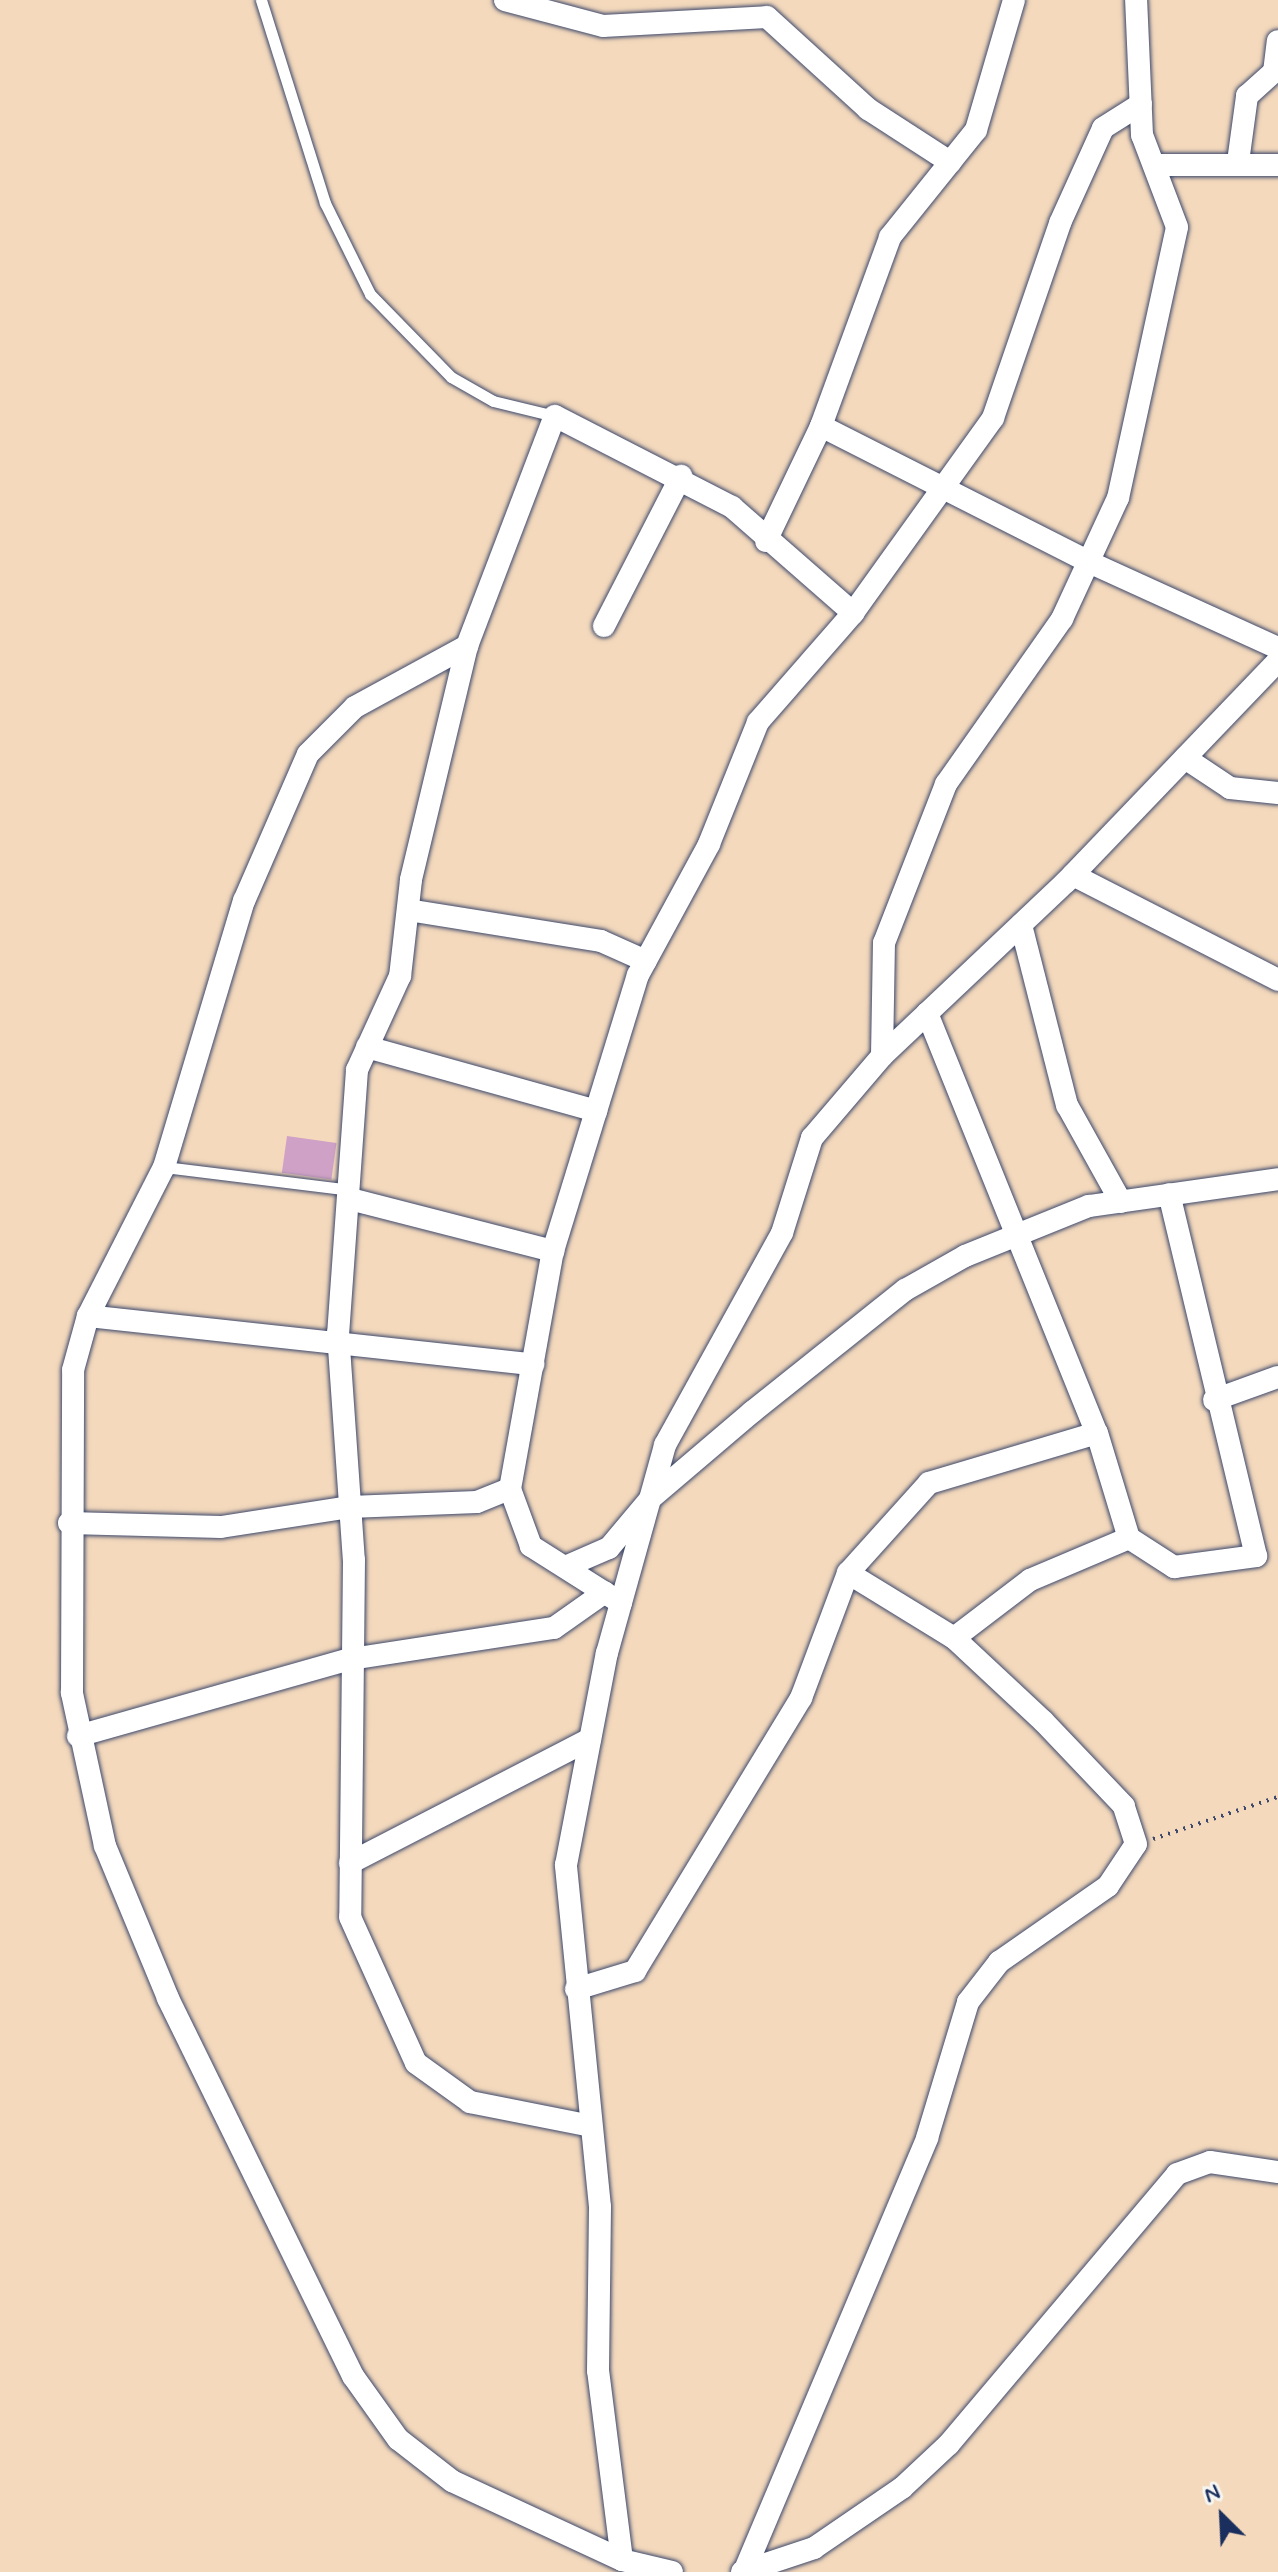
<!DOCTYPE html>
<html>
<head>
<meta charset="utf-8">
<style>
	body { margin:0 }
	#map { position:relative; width:1278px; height:2572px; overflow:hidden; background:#f4d9bc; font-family:Mynerve,sans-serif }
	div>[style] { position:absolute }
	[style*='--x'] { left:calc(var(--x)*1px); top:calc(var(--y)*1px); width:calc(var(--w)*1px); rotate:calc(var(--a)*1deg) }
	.building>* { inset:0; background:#cfa1c6; transform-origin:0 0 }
	.path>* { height:4px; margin-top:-2px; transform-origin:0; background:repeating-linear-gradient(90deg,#3c486c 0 2px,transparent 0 8px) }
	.roads { filter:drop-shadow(0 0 2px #3c486c) drop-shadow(0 0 2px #3c486c) }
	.lane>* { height:11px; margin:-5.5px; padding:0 5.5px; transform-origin:5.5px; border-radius:5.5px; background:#fff }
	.street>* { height:22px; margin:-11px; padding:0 11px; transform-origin:11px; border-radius:11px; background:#fff }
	span { translate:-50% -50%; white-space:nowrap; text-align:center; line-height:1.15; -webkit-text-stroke:8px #f6f6f2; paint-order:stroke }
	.north { position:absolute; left:1182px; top:2476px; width:80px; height:80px; -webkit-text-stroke:6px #f6f6f2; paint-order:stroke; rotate:336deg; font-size:22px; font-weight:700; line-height:32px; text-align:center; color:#1b2f5e }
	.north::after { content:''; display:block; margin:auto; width:28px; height:36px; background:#1b2f5e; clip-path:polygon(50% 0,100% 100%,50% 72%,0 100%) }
</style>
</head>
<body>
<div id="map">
	<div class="building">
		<div style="left:287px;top:1136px;width:50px;height:37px;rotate:8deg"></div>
	</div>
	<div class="path">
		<div style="--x:1153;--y:1839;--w:132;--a:-18.6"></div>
	</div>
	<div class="roads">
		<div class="lane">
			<div style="--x:261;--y:0;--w:213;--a:72.5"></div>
			<div style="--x:325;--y:203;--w:102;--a:63.7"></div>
			<div style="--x:370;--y:294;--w:116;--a:45.7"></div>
			<div style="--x:451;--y:377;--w:48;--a:29.7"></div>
			<div style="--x:493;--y:401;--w:64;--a:13.6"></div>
			<div style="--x:164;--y:1167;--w:187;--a:7"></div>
		</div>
		<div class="street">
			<div style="--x:505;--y:0;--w:101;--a:14.9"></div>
			<div style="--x:603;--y:26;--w:164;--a:-3.1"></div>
			<div style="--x:767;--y:17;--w:137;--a:42.3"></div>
			<div style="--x:868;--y:109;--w:98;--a:32.9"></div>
			<div style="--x:1238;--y:162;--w:67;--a:-82.2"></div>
			<div style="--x:1247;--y:96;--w:36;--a:-42"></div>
			<div style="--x:1274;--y:72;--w:31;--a:-83"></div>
			<div style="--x:1154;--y:165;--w:124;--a:0"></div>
			<div style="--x:821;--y:426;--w:301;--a:26.9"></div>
			<div style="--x:1089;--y:562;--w:208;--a:24.5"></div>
			<div style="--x:766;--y:541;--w:127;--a:-64.4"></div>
			<div style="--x:821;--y:426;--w:201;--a:-69.9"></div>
			<div style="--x:890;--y:237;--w:137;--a:-51.2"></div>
			<div style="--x:976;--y:130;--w:135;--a:-73.7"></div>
			<div style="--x:604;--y:626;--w:169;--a:-62.8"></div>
			<div style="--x:467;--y:646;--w:241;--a:103.5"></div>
			<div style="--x:411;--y:880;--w:97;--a:96.5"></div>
			<div style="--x:400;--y:976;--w:103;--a:114.6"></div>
			<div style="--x:357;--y:1070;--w:264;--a:94.1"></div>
			<div style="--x:338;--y:1333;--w:228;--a:86"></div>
			<div style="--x:354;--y:1560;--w:357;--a:90.6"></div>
			<div style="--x:350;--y:1917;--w:160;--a:65.7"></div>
			<div style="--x:416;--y:2063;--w:67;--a:35.8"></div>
			<div style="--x:470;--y:2102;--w:123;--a:11.2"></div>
			<div style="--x:1185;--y:758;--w:54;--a:33.7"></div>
			<div style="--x:1230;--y:788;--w:48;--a:5.9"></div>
			<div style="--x:1073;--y:875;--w:230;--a:27.1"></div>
			<div style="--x:408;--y:910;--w:195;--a:9.1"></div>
			<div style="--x:601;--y:941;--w:49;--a:24"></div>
			<div style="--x:1021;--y:925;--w:186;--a:75.7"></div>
			<div style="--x:1067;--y:1105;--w:111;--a:60.9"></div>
			<div style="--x:927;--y:1013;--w:453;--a:68"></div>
			<div style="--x:1097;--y:1433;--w:110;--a:73.1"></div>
			<div style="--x:1129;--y:1538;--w:54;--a:32.8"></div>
			<div style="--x:1174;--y:1567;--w:83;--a:-7.6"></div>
			<div style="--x:1256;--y:1556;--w:372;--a:-103.5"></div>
			<div style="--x:367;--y:1047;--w:238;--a:15.6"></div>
			<div style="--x:882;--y:1056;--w:113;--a:-89"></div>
			<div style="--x:884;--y:943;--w:171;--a:-68.7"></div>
			<div style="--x:946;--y:784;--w:202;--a:-54.9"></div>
			<div style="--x:1062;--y:619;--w:133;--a:-65.2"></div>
			<div style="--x:1118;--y:498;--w:277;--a:-77.7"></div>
			<div style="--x:1177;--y:227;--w:98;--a:-110.8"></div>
			<div style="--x:1142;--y:135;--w:135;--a:-92.5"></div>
			<div style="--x:350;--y:1199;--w:210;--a:14.4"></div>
			<div style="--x:88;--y:1316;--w:448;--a:6.2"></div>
			<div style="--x:1214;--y:1400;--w:68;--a:-19.8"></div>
			<div style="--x:69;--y:1523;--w:152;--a:1.5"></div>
			<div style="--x:221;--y:1527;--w:131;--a:-8.8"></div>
			<div style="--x:350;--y:1507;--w:127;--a:-2.3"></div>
			<div style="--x:477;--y:1502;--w:35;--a:-22"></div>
			<div style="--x:565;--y:1567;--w:48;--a:-23.4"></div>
			<div style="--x:609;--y:1548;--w:65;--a:-50"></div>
			<div style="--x:651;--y:1498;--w:133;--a:-40.4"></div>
			<div style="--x:752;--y:1412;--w:196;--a:-38.6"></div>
			<div style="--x:905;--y:1290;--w:69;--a:-29.5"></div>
			<div style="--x:965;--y:1256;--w:134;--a:-22"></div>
			<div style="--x:1089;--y:1206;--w:191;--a:-8.1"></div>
			<div style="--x:621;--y:1603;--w:107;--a:-147.7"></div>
			<div style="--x:531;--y:1546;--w:61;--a:-110.2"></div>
			<div style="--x:510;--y:1489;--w:242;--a:-79.8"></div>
			<div style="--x:553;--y:1251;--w:289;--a:-72.9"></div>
			<div style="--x:638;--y:975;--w:149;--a:-61.5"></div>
			<div style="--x:709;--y:844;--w:131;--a:-68.1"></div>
			<div style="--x:758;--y:722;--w:145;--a:-48.9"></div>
			<div style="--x:853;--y:613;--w:240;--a:-54.3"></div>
			<div style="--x:993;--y:418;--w:206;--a:-71"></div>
			<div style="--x:1060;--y:223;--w:104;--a:-65.6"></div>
			<div style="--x:1103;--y:128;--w:45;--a:-32.3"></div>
			<div style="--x:954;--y:1638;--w:96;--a:-37.3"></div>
			<div style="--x:1030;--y:1580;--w:108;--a:-23"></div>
			<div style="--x:78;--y:1736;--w:284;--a:-15.8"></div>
			<div style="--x:351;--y:1659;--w:205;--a:-8.7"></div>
			<div style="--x:554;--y:1628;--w:62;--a:-35.2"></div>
			<div style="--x:350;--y:1863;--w:270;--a:-27.3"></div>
			<div style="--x:576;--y:1989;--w:62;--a:-17"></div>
			<div style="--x:635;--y:1971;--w:320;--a:-58.7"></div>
			<div style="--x:801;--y:1698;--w:134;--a:-69.4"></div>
			<div style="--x:848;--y:1573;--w:121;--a:-48"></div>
			<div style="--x:929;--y:1483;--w:175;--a:-16.6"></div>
			<div style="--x:622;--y:2560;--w:191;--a:-97.2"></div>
			<div style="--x:598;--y:2371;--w:164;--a:-89.3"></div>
			<div style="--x:600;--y:2207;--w:344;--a:-95.7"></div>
			<div style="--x:566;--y:1865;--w:216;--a:-79.1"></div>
			<div style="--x:607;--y:1653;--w:216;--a:-74.4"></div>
			<div style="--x:665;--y:1445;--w:242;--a:-61.1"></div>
			<div style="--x:782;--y:1233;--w:100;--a:-72.5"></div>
			<div style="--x:812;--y:1138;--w:108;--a:-49.5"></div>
			<div style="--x:882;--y:1056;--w:253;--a:-43.4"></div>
			<div style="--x:1066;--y:882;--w:306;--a:-46.2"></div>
			<div style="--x:672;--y:2572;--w:51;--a:-166.5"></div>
			<div style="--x:622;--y:2560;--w:187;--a:-155.1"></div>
			<div style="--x:452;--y:2481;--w:68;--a:-142.1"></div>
			<div style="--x:398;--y:2439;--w:77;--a:-125.5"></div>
			<div style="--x:353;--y:2376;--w:421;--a:-116.1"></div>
			<div style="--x:168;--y:1998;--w:165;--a:-112.5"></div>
			<div style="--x:105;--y:1846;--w:157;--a:-102.2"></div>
			<div style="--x:72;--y:1693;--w:323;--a:-89.8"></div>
			<div style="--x:73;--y:1370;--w:56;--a:-74.5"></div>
			<div style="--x:88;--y:1316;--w:167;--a:-63"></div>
			<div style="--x:164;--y:1167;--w:278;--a:-73.3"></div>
			<div style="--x:244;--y:901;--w:160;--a:-66.5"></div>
			<div style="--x:308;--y:754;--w:66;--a:-45"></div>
			<div style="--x:355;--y:707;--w:128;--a:-28.6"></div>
			<div style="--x:467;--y:646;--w:246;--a:-69.1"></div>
			<div style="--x:555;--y:416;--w:199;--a:27.2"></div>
			<div style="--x:732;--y:507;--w:161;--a:41.2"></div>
			<div style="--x:742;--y:2572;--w:76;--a:-18.4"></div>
			<div style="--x:814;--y:2548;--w:107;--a:-34.3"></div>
			<div style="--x:902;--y:2488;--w:64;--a:-43.1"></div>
			<div style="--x:949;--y:2444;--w:353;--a:-49.8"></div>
			<div style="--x:1177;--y:2174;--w:35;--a:-20"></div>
			<div style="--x:1210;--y:2162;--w:69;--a:8.4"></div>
			<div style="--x:744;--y:2572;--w:471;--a:-67.1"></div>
			<div style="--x:927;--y:2138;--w:142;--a:-73.2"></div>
			<div style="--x:968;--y:2002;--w:51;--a:-52.2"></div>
			<div style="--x:999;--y:1962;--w:133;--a:-34.9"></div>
			<div style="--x:1108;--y:1886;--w:50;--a:-56.3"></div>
			<div style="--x:1136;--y:1844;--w:40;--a:-108"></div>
			<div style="--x:1124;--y:1806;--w:117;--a:-133.6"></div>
			<div style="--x:1043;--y:1721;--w:122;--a:-137"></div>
			<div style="--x:954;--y:1638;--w:124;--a:-148.5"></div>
		</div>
	</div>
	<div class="north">N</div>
</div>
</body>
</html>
